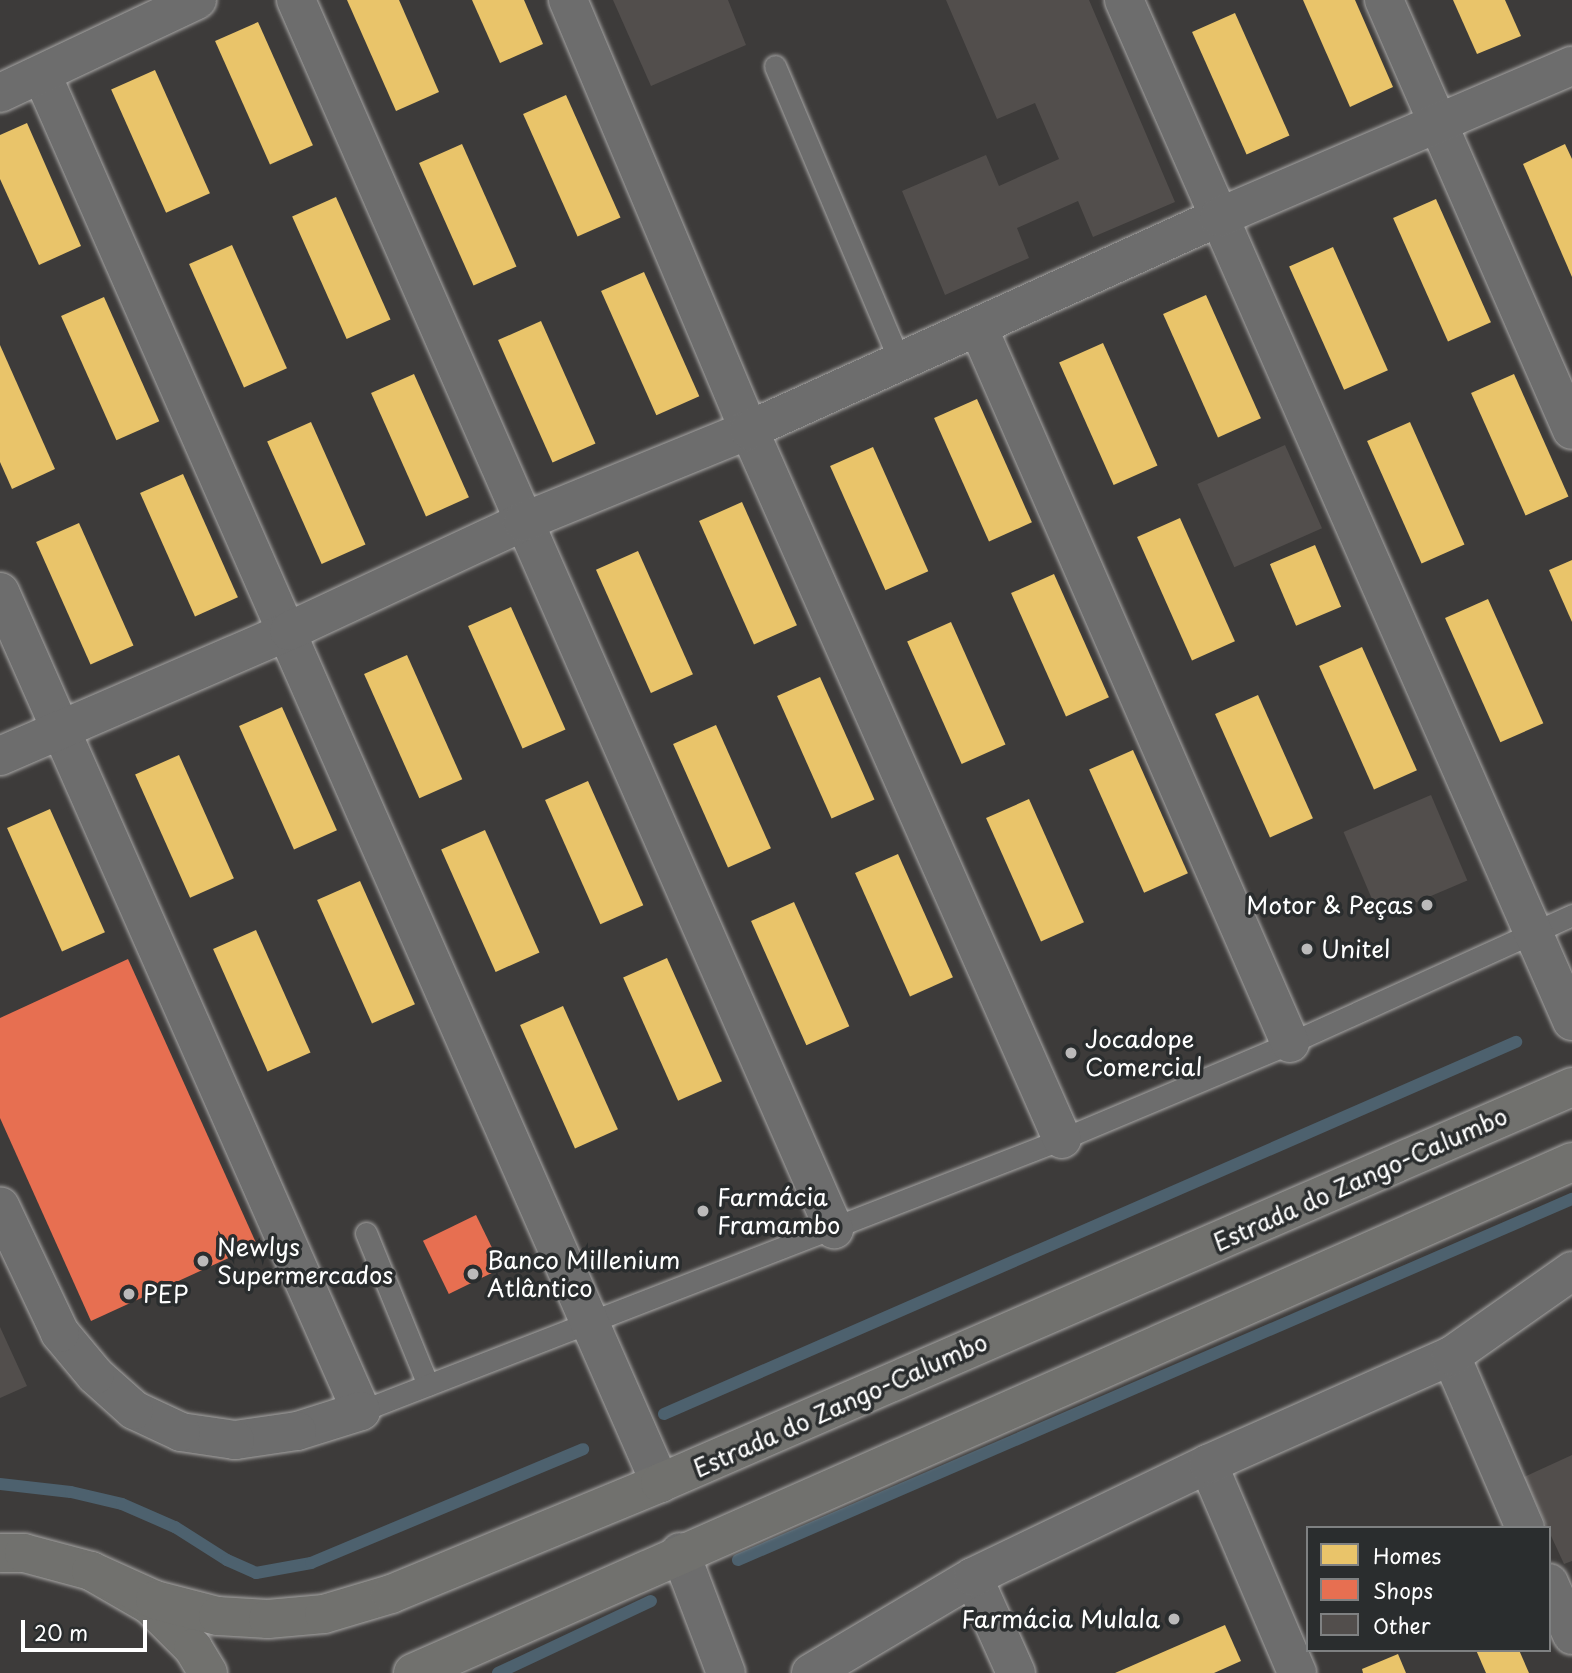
<!DOCTYPE html>
<html>
<head>
<meta charset="utf-8">
<style>
	body { margin:0 }
	#map { position:relative; width:1572px; height:1673px; overflow:hidden; background:#3d3b3a; font-family:"Playpen Sans",sans-serif }
	div>[style] { position:absolute }
	[style*='--x'] { left:calc(var(--x)*1px); top:calc(var(--y)*1px); width:calc(var(--w)*1px); rotate:calc(var(--a)*1deg) }
	.homes>* { inset:0; background:#e9c46a; transform-origin:0 0 }
	.shops>* { inset:0; background:#e76f51; transform-origin:0 0 }
	.stream>* { height:12px; margin:-6px; padding:0 6px; transform-origin:6px; border-radius:6px; background:#4d616e }
	.building>* { inset:0; background:#524e4c; transform-origin:0 0 }
	.roads { filter:drop-shadow(0 0 2px #a8a7a6) drop-shadow(0 0 2px #a8a7a6) }
	.lane>* { height:21px; margin:-10.5px; padding:0 10.5px; transform-origin:10.5px; border-radius:10.5px; background:#6d6d6d }
	.street>* { height:38px; margin:-19px; padding:0 19px; transform-origin:19px; border-radius:19px; background:#6d6d6d }
	.primary>* { height:38px; margin:-19px; padding:0 19px; transform-origin:19px; border-radius:19px; background:#71716e }
	.dots>* { width:19px; height:19px; translate:-50% -50%; box-sizing:border-box; border:4px solid #2a2d2e; border-radius:50% }
	span { translate:-50% -50%; white-space:nowrap; text-align:center; line-height:1.15; -webkit-text-stroke:7px #2a2d2e; paint-order:stroke }
	.poi-label { font-size:24px; color:#fff }
	.right { translate:-100% -50%; text-align:right }
	.left { translate:0 -50%; text-align:left }
	.street-label { font-size:24px; color:#fff }
	.legend { position:absolute; left:1306px; top:1526px; width:245px; height:126px; box-sizing:border-box; background:#2a2d2e; border:2px solid #7f8182; margin:0; padding:9px 12px; list-style:none; font-size:21px; color:#fff }
	.legend li { display:flex; align-items:center; gap:14px; height:35px }
	.legend b { width:35px; border:2px solid #7f8182 }
	.scale { position:absolute; left:21px; top:1620px; width:126px; height:32px; box-sizing:border-box; border:4px solid #fff; border-top:0; padding-left:9px; font-size:21px; line-height:24px; white-space:nowrap; color:#fff; -webkit-text-stroke:5px #2a2d2e; paint-order:stroke }
</style>
</head>
<body>
<div id="map">
	<div class="homes">
		<div style="clip-path:polygon(347px 0,399px 0,439px 92px,396px 111px)"></div>
		<div style="clip-path:polygon(472px 0,524px 0,543px 44px,500px 63px)"></div>
		<div style="clip-path:polygon(1303px 0,1355px 0,1393px 87px,1350px 107px)"></div>
		<div style="clip-path:polygon(1453px 0,1505px 0,1521px 36px,1477px 54px)"></div>
		<div style="left:1235px;top:13px;width:134px;height:47px;rotate:66deg"></div>
		<div style="left:258px;top:22px;width:135px;height:47px;rotate:66deg"></div>
		<div style="left:155px;top:70px;width:135px;height:48px;rotate:66deg"></div>
		<div style="left:566px;top:95px;width:134px;height:47px;rotate:66deg"></div>
		<div style="clip-path:polygon(27px 123px,81px 246px,39px 265px,0 179px,0 135px)"></div>
		<div style="left:462px;top:144px;width:134px;height:47px;rotate:66deg"></div>
		<div style="clip-path:polygon(1565px 144px,1572px 159px,1572px 277px,1523px 164px)"></div>
		<div style="left:336px;top:197px;width:134px;height:48px;rotate:66deg"></div>
		<div style="left:1436px;top:199px;width:135px;height:47px;rotate:66deg"></div>
		<div style="left:232px;top:245px;width:135px;height:47px;rotate:66deg"></div>
		<div style="left:1333px;top:247px;width:135px;height:48px;rotate:66deg"></div>
		<div style="left:644px;top:272px;width:136px;height:47px;rotate:66deg"></div>
		<div style="left:1206px;top:295px;width:135px;height:47px;rotate:66deg"></div>
		<div style="left:104px;top:297px;width:136px;height:47px;rotate:66deg"></div>
		<div style="left:541px;top:321px;width:134px;height:47px;rotate:66deg"></div>
		<div style="left:1103px;top:343px;width:134px;height:48px;rotate:66deg"></div>
		<div style="clip-path:polygon(0 345px,55px 469px,12px 489px,0 462px)"></div>
		<div style="left:414px;top:374px;width:135px;height:47px;rotate:66deg"></div>
		<div style="left:1514px;top:374px;width:134px;height:47px;rotate:66deg"></div>
		<div style="left:977px;top:399px;width:135px;height:47px;rotate:66deg"></div>
		<div style="left:311px;top:422px;width:134px;height:48px;rotate:66deg"></div>
		<div style="left:1410px;top:422px;width:134px;height:47px;rotate:66deg"></div>
		<div style="left:873px;top:447px;width:136px;height:47px;rotate:66deg"></div>
		<div style="left:183px;top:474px;width:135px;height:47px;rotate:66deg"></div>
		<div style="left:742px;top:502px;width:135px;height:47px;rotate:66deg"></div>
		<div style="left:1180px;top:518px;width:135px;height:47px;rotate:66deg"></div>
		<div style="left:79px;top:523px;width:134px;height:47px;rotate:66deg"></div>
		<div style="left:1315px;top:545px;width:67px;height:49px;rotate:67deg"></div>
		<div style="left:638px;top:551px;width:135px;height:46px;rotate:66deg"></div>
		<div style="clip-path:polygon(1572px 560px,1572px 622px,1549px 570px)"></div>
		<div style="left:1054px;top:574px;width:135px;height:47px;rotate:66deg"></div>
		<div style="left:1488px;top:599px;width:136px;height:47px;rotate:66deg"></div>
		<div style="left:511px;top:607px;width:134px;height:47px;rotate:66deg"></div>
		<div style="left:951px;top:622px;width:134px;height:48px;rotate:66deg"></div>
		<div style="left:1362px;top:647px;width:135px;height:47px;rotate:66deg"></div>
		<div style="left:407px;top:655px;width:136px;height:47px;rotate:66deg"></div>
		<div style="left:820px;top:677px;width:134px;height:47px;rotate:66deg"></div>
		<div style="left:1258px;top:695px;width:135px;height:47px;rotate:66deg"></div>
		<div style="left:282px;top:707px;width:135px;height:47px;rotate:66deg"></div>
		<div style="left:716px;top:725px;width:135px;height:47px;rotate:66deg"></div>
		<div style="left:1133px;top:750px;width:135px;height:48px;rotate:66deg"></div>
		<div style="left:179px;top:755px;width:135px;height:48px;rotate:66deg"></div>
		<div style="left:588px;top:781px;width:136px;height:47px;rotate:66deg"></div>
		<div style="left:1029px;top:799px;width:135px;height:47px;rotate:66deg"></div>
		<div style="left:50px;top:809px;width:135px;height:47px;rotate:66deg"></div>
		<div style="left:485px;top:830px;width:134px;height:48px;rotate:66deg"></div>
		<div style="left:898px;top:854px;width:135px;height:47px;rotate:66deg"></div>
		<div style="left:360px;top:881px;width:135px;height:47px;rotate:66deg"></div>
		<div style="left:794px;top:902px;width:136px;height:47px;rotate:66deg"></div>
		<div style="left:256px;top:930px;width:134px;height:47px;rotate:66deg"></div>
		<div style="left:667px;top:958px;width:135px;height:48px;rotate:66deg"></div>
		<div style="left:563px;top:1006px;width:135px;height:47px;rotate:66deg"></div>
		<div style="clip-path:polygon(1225px 1625px,1241px 1661px,1214px 1673px,1115px 1673px)"></div>
		<div style="clip-path:polygon(1476px 1650px,1519px 1650px,1529px 1673px,1486px 1673px)"></div>
		<div style="clip-path:polygon(1398px 1654px,1406px 1673px,1363px 1673px,1362px 1669px)"></div>
	</div>
	<div class="shops">
		<div style="clip-path:polygon(128px 959px,257px 1245px,91px 1321px,0 1118px,0 1018px)"></div>
		<div style="left:476px;top:1215px;width:59px;height:59px;rotate:64deg"></div>
	</div>
	<div class="stream">
		<div style="--x:664;--y:1414;--w:930;--a:-23.59"></div>
		<div style="--x:0;--y:1484;--w:71;--a:6.4"></div>
		<div style="--x:71;--y:1492;--w:52;--a:13.2"></div>
		<div style="--x:122;--y:1504;--w:58;--a:23.5"></div>
		<div style="--x:175;--y:1527;--w:62;--a:32.4"></div>
		<div style="--x:227;--y:1560;--w:32;--a:24"></div>
		<div style="--x:256;--y:1573;--w:56;--a:-10.3"></div>
		<div style="--x:311;--y:1563;--w:295;--a:-22.7"></div>
		<div style="--x:738;--y:1560;--w:909;--a:-23.41"></div>
		<div style="--x:498;--y:1673;--w:169;--a:-25.2"></div>
	</div>
	<div class="building">
		<div style="clip-path:polygon(613px 0,728px 0,746px 45px,651px 86px)"></div>
		<div style="clip-path:polygon(946px 0,1089px 0,1175px 202px,1093px 237px,1078px 201px,1017px 228px,1029px 258px,945px 295px,902px 191px,986px 155px,999px 186px,1059px 159px,1035px 103px,997px 119px)"></div>
		<div style="left:1285px;top:445px;width:91px;height:96px;rotate:66deg"></div>
		<div style="left:1431px;top:795px;width:93px;height:95px;rotate:67deg"></div>
		<div style="clip-path:polygon(0 1327px,27px 1386px,0 1398px)"></div>
		<div style="clip-path:polygon(1572px 1455px,1572px 1561px,1564px 1564px,1524px 1477px)"></div>
	</div>
	<div class="roads">
		<div class="lane">
			<div style="--x:775;--y:66;--w:321;--a:67.1"></div>
			<div style="--x:366;--y:1233;--w:164;--a:67.8"></div>
			<div style="--x:361;--y:1411;--w:752;--a:-21.21"></div>
			<div style="--x:1062;--y:1139;--w:247;--a:-22.8"></div>
			<div style="--x:1290;--y:1043;--w:310;--a:-24.4"></div>
		</div>
		<div class="street">
			<div style="--x:296;--y:0;--w:1342;--a:66.36"></div>
			<div style="--x:568;--y:0;--w:467;--a:67.2"></div>
			<div style="--x:749;--y:430;--w:775;--a:66.18"></div>
			<div style="--x:1124;--y:0;--w:1115;--a:66.31"></div>
			<div style="--x:1384;--y:0;--w:469;--a:66.4"></div>
			<div style="--x:42;--y:75;--w:1538;--a:66.3"></div>
			<div style="--x:0;--y:93;--w:218;--a:-25.3"></div>
			<div style="--x:978;--y:327;--w:781;--a:66.45"></div>
			<div style="--x:0;--y:592;--w:895;--a:66.21"></div>
			<div style="--x:361;--y:1411;--w:67;--a:162.6"></div>
			<div style="--x:297;--y:1431;--w:63;--a:171.7"></div>
			<div style="--x:235;--y:1440;--w:55;--a:-171.6"></div>
			<div style="--x:181;--y:1432;--w:52;--a:-154.9"></div>
			<div style="--x:134;--y:1410;--w:52;--a:-138.1"></div>
			<div style="--x:95;--y:1375;--w:55;--a:-129.8"></div>
			<div style="--x:60;--y:1333;--w:140;--a:-115.3"></div>
			<div style="--x:0;--y:756;--w:315;--a:-23.4"></div>
			<div style="--x:289;--y:631;--w:258;--a:-25"></div>
			<div style="--x:523;--y:522;--w:244;--a:-22.2"></div>
			<div style="--x:749;--y:430;--w:516;--a:-24.38"></div>
			<div style="--x:1219;--y:217;--w:384;--a:-23.2"></div>
			<div style="--x:1451;--y:1356;--w:187;--a:66.7"></div>
			<div style="--x:1208;--y:1464;--w:227;--a:66.9"></div>
			<div style="--x:680;--y:1552;--w:129;--a:69.2"></div>
			<div style="--x:973;--y:1577;--w:105;--a:65.9"></div>
			<div style="--x:1549;--y:1583;--w:57;--a:66.1"></div>
			<div style="--x:811;--y:1673;--w:188;--a:-30.7"></div>
			<div style="--x:973;--y:1577;--w:261;--a:-25.7"></div>
			<div style="--x:1208;--y:1464;--w:266;--a:-24"></div>
			<div style="--x:1451;--y:1356;--w:148;--a:-35.1"></div>
		</div>
		<div class="primary">
			<div style="--x:0;--y:1553;--w:24;--a:0"></div>
			<div style="--x:24;--y:1553;--w:69;--a:15"></div>
			<div style="--x:91;--y:1571;--w:68;--a:30"></div>
			<div style="--x:150;--y:1605;--w:61;--a:45"></div>
			<div style="--x:193;--y:1648;--w:29;--a:59"></div>
			<div style="--x:91;--y:1571;--w:70;--a:24.4"></div>
			<div style="--x:155;--y:1600;--w:65;--a:14.3"></div>
			<div style="--x:218;--y:1616;--w:50;--a:3.4"></div>
			<div style="--x:268;--y:1619;--w:56;--a:-5.1"></div>
			<div style="--x:324;--y:1614;--w:70;--a:-16.6"></div>
			<div style="--x:391;--y:1594;--w:291;--a:-22.4"></div>
			<div style="--x:660;--y:1483;--w:994;--a:-23.47"></div>
			<div style="--x:413;--y:1673;--w:1267;--a:-23.79"></div>
		</div>
	</div>
	<div class="dots">
		<div style="left:1427px;top:905px;background:#bbbaba"></div>
		<div style="left:1307px;top:949px;background:#bbbaba"></div>
		<div style="left:1071px;top:1053px;background:#bbbaba"></div>
		<div style="left:703px;top:1211px;background:#bbbaba"></div>
		<div style="left:203px;top:1261px;background:#bbbaba"></div>
		<div style="left:473px;top:1274px;background:#bbbaba"></div>
		<div style="left:129px;top:1294px;background:#bbbaba"></div>
		<div style="left:1174px;top:1619px;background:#bbbaba"></div>
	</div>
	<div class="poi-label">
		<span class="right" style="left:1413px;top:905px">Motor &amp; Peças</span>
		<span class="left" style="left:1321px;top:949px">Unitel</span>
		<span class="left" style="left:1085px;top:1053px">Jocadope<br>Comercial</span>
		<span class="left" style="left:717px;top:1211px">Farmácia<br>Framambo</span>
		<span class="left" style="left:217px;top:1261px">Newlys<br>Supermercados</span>
		<span class="left" style="left:487px;top:1274px">Banco Millenium<br>Atlântico</span>
		<span class="left" style="left:143px;top:1294px">PEP</span>
		<span class="right" style="left:1160px;top:1619px">Farmácia Mulala</span>
	</div>
	<div class="street-label">
		<span style="left:1360px;top:1179px;rotate:-24deg">Estrada do Zango-Calumbo</span>
		<span style="left:840px;top:1405px;rotate:-24deg">Estrada do Zango-Calumbo</span>
	</div>
	<ul class="legend">
	<li><b style="height:19px;background:#e9c46a"></b>Homes</li>
	<li><b style="height:19px;background:#e76f51"></b>Shops</li>
	<li><b style="height:19px;background:#524e4c"></b>Other</li>
	</ul>
	<div class="scale">20 m</div>
</div>
</body>
</html>
